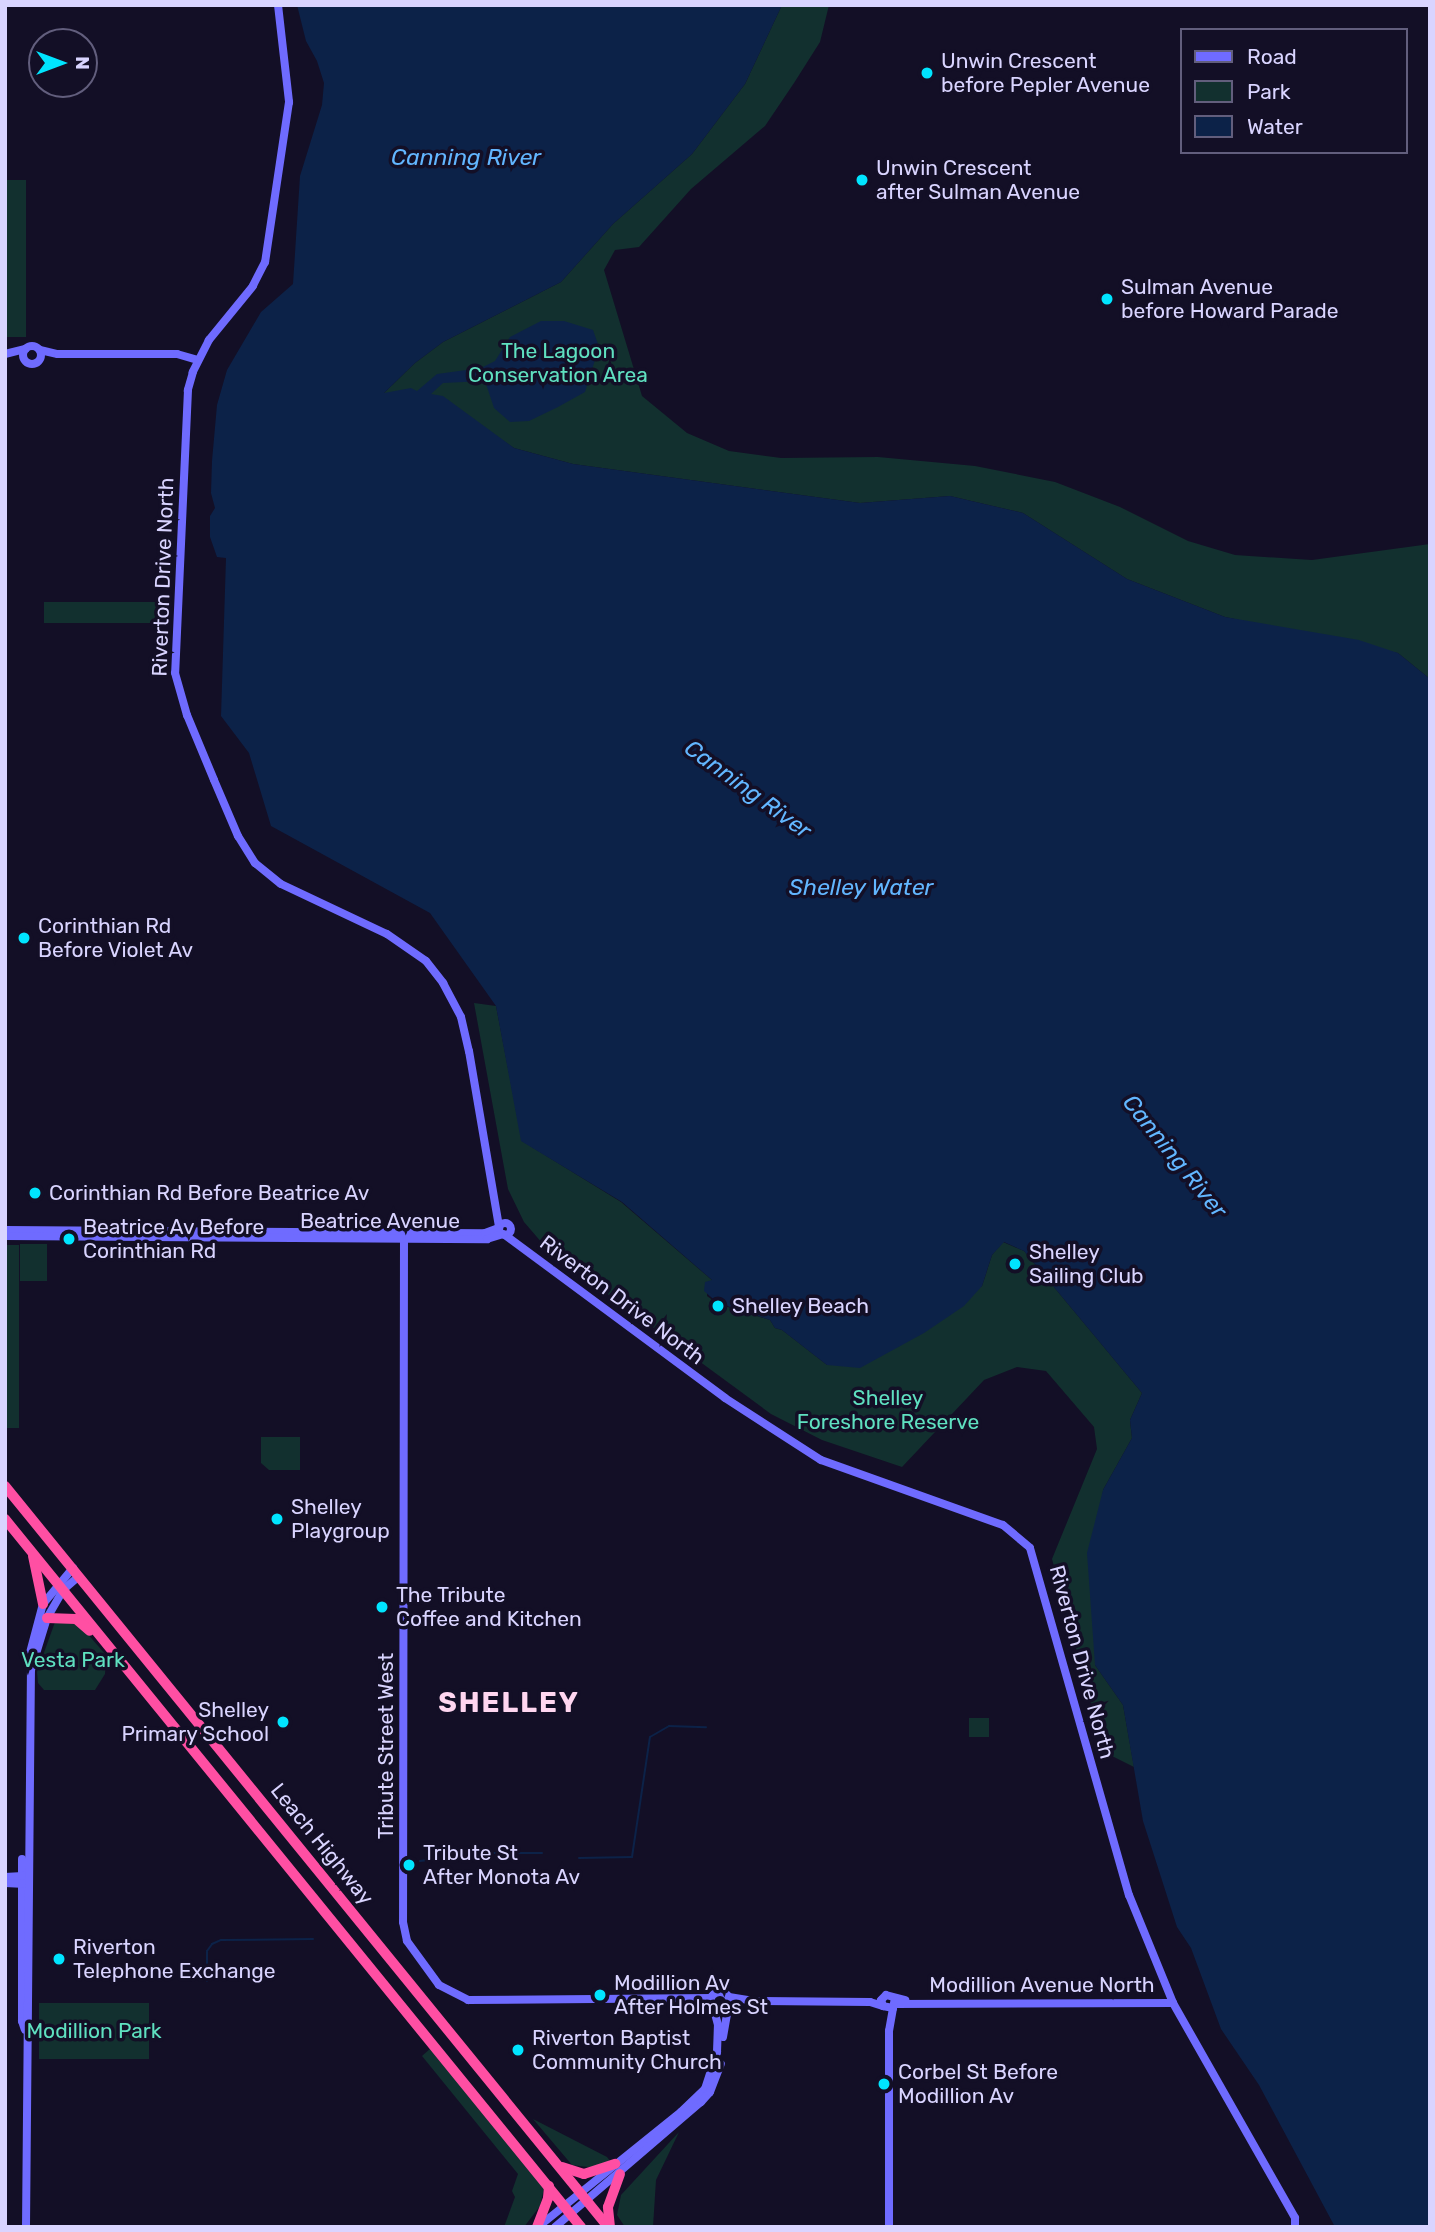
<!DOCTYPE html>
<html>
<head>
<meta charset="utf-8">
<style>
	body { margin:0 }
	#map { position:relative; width:1435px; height:2232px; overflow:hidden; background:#130f26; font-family:Rubik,sans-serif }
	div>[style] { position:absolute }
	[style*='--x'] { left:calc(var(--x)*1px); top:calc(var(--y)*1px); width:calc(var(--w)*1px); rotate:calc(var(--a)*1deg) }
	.green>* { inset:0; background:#12302f; transform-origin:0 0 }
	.water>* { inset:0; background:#0c2248 }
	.stream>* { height:2px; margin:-1px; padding:0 1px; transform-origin:1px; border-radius:1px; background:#0c2248 }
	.secondary>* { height:8px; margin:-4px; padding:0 4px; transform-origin:4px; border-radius:4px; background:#6f6bff }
	.secondary>.ring { margin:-4px; padding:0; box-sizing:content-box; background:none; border:8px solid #6f6bff; border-radius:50% }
	.highway>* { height:10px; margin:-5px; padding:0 5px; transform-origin:5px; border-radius:5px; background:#ff4fa3 }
	.dots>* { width:19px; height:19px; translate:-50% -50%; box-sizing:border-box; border:4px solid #130f26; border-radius:50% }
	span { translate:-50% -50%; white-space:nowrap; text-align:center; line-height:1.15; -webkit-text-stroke:7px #130f26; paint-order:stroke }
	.poi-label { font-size:21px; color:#d9d4ff }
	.left { translate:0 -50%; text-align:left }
	.right { translate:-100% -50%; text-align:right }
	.park-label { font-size:21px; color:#5fe0c0 }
	.street-label { font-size:21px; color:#d9d4ff }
	.water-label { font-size:23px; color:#62b6ff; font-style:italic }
	.district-label { font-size:28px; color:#ffd6f0; font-weight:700; letter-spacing:2px }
	.frame { position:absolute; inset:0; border:7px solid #d9d4ff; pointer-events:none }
	.legend { position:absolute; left:1180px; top:28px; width:228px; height:126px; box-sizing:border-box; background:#130f26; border:2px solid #625e7d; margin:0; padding:9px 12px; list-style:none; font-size:21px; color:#d9d4ff }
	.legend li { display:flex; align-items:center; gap:14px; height:35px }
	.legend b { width:35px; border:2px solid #625e7d }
	.north { position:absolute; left:28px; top:28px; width:70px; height:70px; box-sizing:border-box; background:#130f26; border:2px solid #625e7d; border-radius:50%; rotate:90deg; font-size:19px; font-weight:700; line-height:28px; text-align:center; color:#d9d4ff }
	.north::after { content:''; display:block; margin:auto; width:24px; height:32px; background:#00e5ff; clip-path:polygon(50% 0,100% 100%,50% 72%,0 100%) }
</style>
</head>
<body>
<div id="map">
	<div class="green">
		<div style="clip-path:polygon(782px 5px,829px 5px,820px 42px,794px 83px,765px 126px,691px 189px,639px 247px,615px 250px,604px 270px,642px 396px,687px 433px,729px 451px,781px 458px,878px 457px,975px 466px,1055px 482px,1120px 507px,1188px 541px,1235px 555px,1312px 560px,1430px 544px,1430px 679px,1398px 653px,1225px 617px,1127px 579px,1023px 513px,950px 496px,860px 503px,573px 464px,514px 448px,486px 429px,383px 394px,415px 363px,443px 342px,561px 282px,613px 224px,692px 154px,745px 84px)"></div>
		<div style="left:5px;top:180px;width:21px;height:157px"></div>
		<div style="left:44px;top:602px;width:124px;height:21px"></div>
		<div style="clip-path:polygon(474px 1003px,496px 1006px,522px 1141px,621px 1202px,713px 1281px,708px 1283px,707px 1296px,718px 1304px,770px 1320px,775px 1328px,782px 1330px,827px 1365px,982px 1286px,992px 1255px,1003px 1242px,1024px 1251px,1142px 1393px,1130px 1420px,1132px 1438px,1103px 1490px,1095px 1665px,1123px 1705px,1134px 1767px,1104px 1752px,1052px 1559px,1097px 1449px,1094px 1427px,1046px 1371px,1017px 1367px,984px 1380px,902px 1467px,822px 1440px,771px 1414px,549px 1251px,524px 1222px,508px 1189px)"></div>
		<div style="left:20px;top:1244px;width:27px;height:37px"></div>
		<div style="left:5px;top:1245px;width:14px;height:183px"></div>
		<div style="clip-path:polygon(261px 1437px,300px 1437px,300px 1470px,269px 1470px,261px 1463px)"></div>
		<div style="clip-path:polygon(55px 1622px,79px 1624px,106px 1655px,105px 1674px,95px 1690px,44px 1690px,38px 1683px,37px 1672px)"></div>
		<div style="left:969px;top:1718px;width:20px;height:19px"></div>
		<div style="left:39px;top:2003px;width:110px;height:56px"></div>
		<div style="clip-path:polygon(431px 2048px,544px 2188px,540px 2206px,524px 2227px,504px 2227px,515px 2197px,512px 2191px,518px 2174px,422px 2056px)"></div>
		<div style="clip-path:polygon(533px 2119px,607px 2157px,610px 2161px,595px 2168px,572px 2165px)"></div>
		<div style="clip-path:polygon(679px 2132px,656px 2180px,653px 2227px,625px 2227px,617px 2215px,621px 2195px)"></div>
	</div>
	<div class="water">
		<div style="clip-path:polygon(297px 5px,782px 5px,745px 84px,692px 154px,613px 224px,561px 282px,443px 342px,415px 363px,384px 393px,411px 388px,417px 391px,437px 374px,481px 368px,495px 361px,510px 337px,541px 321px,564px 321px,593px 330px,599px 347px,585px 392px,558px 407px,529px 421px,510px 422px,494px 408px,485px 381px,443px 383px,431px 394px,443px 396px,514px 448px,573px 464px,860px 503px,950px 496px,1023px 513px,1127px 579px,1225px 617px,1359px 640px,1398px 653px,1430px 679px,1430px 2227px,1335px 2227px,1259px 2085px,1221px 2029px,1191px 1948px,1177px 1927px,1143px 1821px,1123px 1705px,1095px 1665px,1087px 1553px,1103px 1490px,1132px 1438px,1130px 1420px,1142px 1393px,1024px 1251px,1004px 1242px,992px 1255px,982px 1286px,964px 1306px,924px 1333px,860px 1368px,827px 1365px,782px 1330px,775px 1328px,770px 1320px,718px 1303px,704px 1291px,705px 1282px,712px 1280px,622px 1202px,521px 1141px,496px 1006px,430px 913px,271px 826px,249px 753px,221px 716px,226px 558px,217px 557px,210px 537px,210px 516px,215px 508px,211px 493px,212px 461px,217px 405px,227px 370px,261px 312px,293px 284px,300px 176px,322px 105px,324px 83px,317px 61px,306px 41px)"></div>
	</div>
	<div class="stream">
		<div style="--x:579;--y:1858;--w:53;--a:-1.1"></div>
		<div style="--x:632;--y:1857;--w:121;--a:-81.5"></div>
		<div style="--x:650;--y:1737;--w:22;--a:-30"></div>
		<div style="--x:669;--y:1726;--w:37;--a:2"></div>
		<div style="--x:420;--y:1861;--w:63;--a:-7.4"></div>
		<div style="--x:482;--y:1853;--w:60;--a:0"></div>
		<div style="--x:207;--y:1981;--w:30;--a:-90"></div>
		<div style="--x:207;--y:1951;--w:9;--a:-54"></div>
		<div style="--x:212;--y:1944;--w:10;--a:-24"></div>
		<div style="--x:221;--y:1940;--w:92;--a:-0.6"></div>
		<div style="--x:5;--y:2063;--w:1;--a:0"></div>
	</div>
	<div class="secondary">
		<div style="--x:278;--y:5;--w:98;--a:83.5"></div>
		<div style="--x:289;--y:102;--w:162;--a:98.5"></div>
		<div style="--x:265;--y:262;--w:27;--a:117"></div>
		<div style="--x:253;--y:286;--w:70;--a:129.2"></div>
		<div style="--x:209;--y:340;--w:36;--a:117"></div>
		<div style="--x:193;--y:372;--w:19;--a:106"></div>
		<div style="--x:188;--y:390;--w:283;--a:92.6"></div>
		<div style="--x:175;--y:673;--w:44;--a:74.1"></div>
		<div style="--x:187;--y:715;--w:70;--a:67.4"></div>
		<div style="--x:214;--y:780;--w:61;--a:66.8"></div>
		<div style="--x:238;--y:836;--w:32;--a:58"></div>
		<div style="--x:255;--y:863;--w:33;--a:39"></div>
		<div style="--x:281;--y:884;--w:117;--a:25.3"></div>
		<div style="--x:387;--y:934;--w:47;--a:34.7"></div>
		<div style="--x:426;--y:961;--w:28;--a:52"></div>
		<div style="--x:443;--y:983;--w:38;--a:62"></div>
		<div style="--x:461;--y:1017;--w:35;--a:77"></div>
		<div style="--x:469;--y:1051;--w:178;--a:80.3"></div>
		<div class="ring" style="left:23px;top:346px;width:10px;height:10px"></div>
		<div style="--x:40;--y:350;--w:18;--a:13"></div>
		<div style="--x:58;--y:354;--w:119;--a:0"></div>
		<div style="--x:177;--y:354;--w:22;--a:16"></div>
		<div style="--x:5;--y:354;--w:21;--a:-14"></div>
		<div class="ring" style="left:499px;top:1223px;width:4px;height:4px"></div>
		<div style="--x:5;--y:1230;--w:480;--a:0.4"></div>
		<div style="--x:485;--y:1233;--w:15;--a:-20"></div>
		<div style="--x:404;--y:1232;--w:690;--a:90.08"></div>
		<div style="--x:403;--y:1922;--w:19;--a:78"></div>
		<div style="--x:407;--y:1941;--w:54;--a:54"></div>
		<div style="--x:439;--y:1985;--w:33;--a:27"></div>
		<div style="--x:468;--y:2000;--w:243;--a:-0.5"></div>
		<div style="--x:505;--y:1235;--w:274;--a:36.5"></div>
		<div style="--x:725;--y:1398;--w:114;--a:32.9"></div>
		<div style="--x:821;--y:1460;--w:193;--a:19.7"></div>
		<div style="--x:1003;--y:1525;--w:35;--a:40"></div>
		<div style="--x:1030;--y:1548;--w:361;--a:74.1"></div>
		<div style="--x:1129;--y:1895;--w:117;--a:67.8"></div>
		<div style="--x:1173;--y:2003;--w:247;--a:60.4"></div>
		<div style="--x:1295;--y:2218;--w:9;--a:90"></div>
		<div style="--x:5;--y:1236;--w:482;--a:0.4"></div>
		<div style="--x:487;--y:1239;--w:17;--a:-17"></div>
		<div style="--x:27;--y:1664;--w:62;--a:-75.1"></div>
		<div style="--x:43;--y:1604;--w:47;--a:-50.2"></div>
		<div style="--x:22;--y:1859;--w:162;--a:90"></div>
		<div style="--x:22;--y:2021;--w:9;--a:72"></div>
		<div style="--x:5;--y:1877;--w:22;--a:-3"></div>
		<div style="--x:5;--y:1883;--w:20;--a:3"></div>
		<div class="ring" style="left:710px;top:1992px;width:12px;height:12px"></div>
		<div style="--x:729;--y:1997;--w:25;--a:9"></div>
		<div style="--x:754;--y:2001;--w:116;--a:0.5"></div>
		<div style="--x:870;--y:2002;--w:14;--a:17"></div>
		<div style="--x:895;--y:1998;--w:10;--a:101"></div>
		<div style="--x:893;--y:2008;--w:10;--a:-169"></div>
		<div style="--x:883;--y:2006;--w:6;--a:-108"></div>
		<div style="--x:881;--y:2000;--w:7;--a:-45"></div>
		<div style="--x:886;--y:1995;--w:20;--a:15"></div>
		<div style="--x:895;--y:2004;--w:278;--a:-0.2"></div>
		<div style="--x:723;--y:2037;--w:28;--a:-80"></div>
		<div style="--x:26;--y:2227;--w:557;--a:-89.49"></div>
		<div style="--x:31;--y:1670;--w:54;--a:-72.9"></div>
		<div style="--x:47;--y:1618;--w:32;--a:-60"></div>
		<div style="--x:63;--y:1590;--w:21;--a:-41"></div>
		<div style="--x:538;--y:2227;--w:184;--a:-38.8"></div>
		<div style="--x:681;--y:2112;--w:33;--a:-44"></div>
		<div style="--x:705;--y:2089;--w:39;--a:-72"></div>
		<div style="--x:717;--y:2052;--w:27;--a:-88"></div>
		<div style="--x:718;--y:2025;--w:16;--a:-105"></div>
		<div style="--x:555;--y:2227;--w:192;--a:-40.6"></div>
		<div style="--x:701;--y:2102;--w:13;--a:-48"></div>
		<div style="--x:710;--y:2092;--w:30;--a:-69"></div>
		<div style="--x:889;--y:2227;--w:196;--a:-90"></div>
		<div style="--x:889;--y:2031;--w:23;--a:-80"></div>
	</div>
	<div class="highway">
		<div style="--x:5;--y:1486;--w:955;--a:50.86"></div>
		<div style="--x:5;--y:1519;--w:913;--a:50.87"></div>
		<div style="--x:33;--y:1556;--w:49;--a:78.2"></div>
		<div style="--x:47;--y:1618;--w:29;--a:2"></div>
		<div style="--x:76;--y:1619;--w:18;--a:41"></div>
		<div style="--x:562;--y:2167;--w:23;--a:18"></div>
		<div style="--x:584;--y:2174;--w:33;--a:-18"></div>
		<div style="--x:537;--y:2227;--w:31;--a:-69"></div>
		<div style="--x:548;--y:2198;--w:12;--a:-85"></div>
		<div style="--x:610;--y:2227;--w:20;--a:-96"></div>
		<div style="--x:608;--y:2207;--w:35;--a:-70"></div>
	</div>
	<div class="dots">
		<div style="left:927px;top:73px;background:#00e5ff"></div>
		<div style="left:862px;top:180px;background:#00e5ff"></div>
		<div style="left:1107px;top:299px;background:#00e5ff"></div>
		<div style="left:24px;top:938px;background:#00e5ff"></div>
		<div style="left:35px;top:1193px;background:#00e5ff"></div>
		<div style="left:69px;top:1239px;background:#00e5ff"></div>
		<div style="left:1015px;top:1264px;background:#00e5ff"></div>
		<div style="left:718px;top:1306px;background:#00e5ff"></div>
		<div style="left:277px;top:1519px;background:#00e5ff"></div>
		<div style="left:382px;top:1607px;background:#00e5ff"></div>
		<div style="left:283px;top:1722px;background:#00e5ff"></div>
		<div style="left:409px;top:1865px;background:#00e5ff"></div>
		<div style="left:59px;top:1959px;background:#00e5ff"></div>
		<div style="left:600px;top:1995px;background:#00e5ff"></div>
		<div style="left:518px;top:2050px;background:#00e5ff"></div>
		<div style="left:884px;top:2084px;background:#00e5ff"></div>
	</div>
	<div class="poi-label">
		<span class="left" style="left:941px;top:73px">Unwin Crescent<br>before Pepler Avenue</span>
		<span class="left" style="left:876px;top:180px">Unwin Crescent<br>after Sulman Avenue</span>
		<span class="left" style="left:1121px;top:299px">Sulman Avenue<br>before Howard Parade</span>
		<span class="left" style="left:38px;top:938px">Corinthian Rd<br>Before Violet Av</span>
		<span class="left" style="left:49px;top:1193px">Corinthian Rd Before Beatrice Av</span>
		<span class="left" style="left:83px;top:1239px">Beatrice Av Before<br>Corinthian Rd</span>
		<span class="left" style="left:1029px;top:1264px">Shelley<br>Sailing Club</span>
		<span class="left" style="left:732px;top:1306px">Shelley Beach</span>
		<span class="left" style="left:291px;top:1519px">Shelley<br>Playgroup</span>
		<span class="left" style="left:396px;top:1607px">The Tribute<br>Coffee and Kitchen</span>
		<span class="right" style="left:269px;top:1722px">Shelley<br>Primary School</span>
		<span class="left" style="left:423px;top:1865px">Tribute St<br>After Monota Av</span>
		<span class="left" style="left:73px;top:1959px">Riverton<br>Telephone Exchange</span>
		<span class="left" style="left:614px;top:1995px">Modillion Av<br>After Holmes St</span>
		<span class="left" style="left:532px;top:2050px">Riverton Baptist<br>Community Church</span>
		<span class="left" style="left:898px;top:2084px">Corbel St Before<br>Modillion Av</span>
	</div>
	<div class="park-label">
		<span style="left:558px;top:363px">The Lagoon<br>Conservation Area</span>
		<span style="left:888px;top:1410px">Shelley<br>Foreshore Reserve</span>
		<span style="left:73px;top:1660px">Vesta Park</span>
		<span style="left:94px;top:2031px">Modillion Park</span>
	</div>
	<div class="street-label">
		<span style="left:163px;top:577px;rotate:-88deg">Riverton Drive North</span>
		<span style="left:380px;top:1221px">Beatrice Avenue</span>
		<span style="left:622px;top:1300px;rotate:37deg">Riverton Drive North</span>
		<span style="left:1082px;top:1662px;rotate:75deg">Riverton Drive North</span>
		<span style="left:386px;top:1746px;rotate:-90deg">Tribute Street West</span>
		<span style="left:322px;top:1844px;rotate:51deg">Leach Highway</span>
		<span style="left:1042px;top:1985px">Modillion Avenue North</span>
	</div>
	<div class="water-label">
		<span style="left:466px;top:157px">Canning River</span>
		<span style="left:748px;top:789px;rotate:36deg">Canning River</span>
		<span style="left:861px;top:887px">Shelley Water</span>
		<span style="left:1175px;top:1156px;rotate:51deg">Canning River</span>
	</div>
	<div class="district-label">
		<span style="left:509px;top:1703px">SHELLEY</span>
	</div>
	<div class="frame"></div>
	<ul class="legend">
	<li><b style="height:9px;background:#6f6bff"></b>Road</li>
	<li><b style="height:19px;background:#12302f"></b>Park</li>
	<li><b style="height:19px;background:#0c2248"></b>Water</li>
	</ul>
	<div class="north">N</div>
</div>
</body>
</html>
